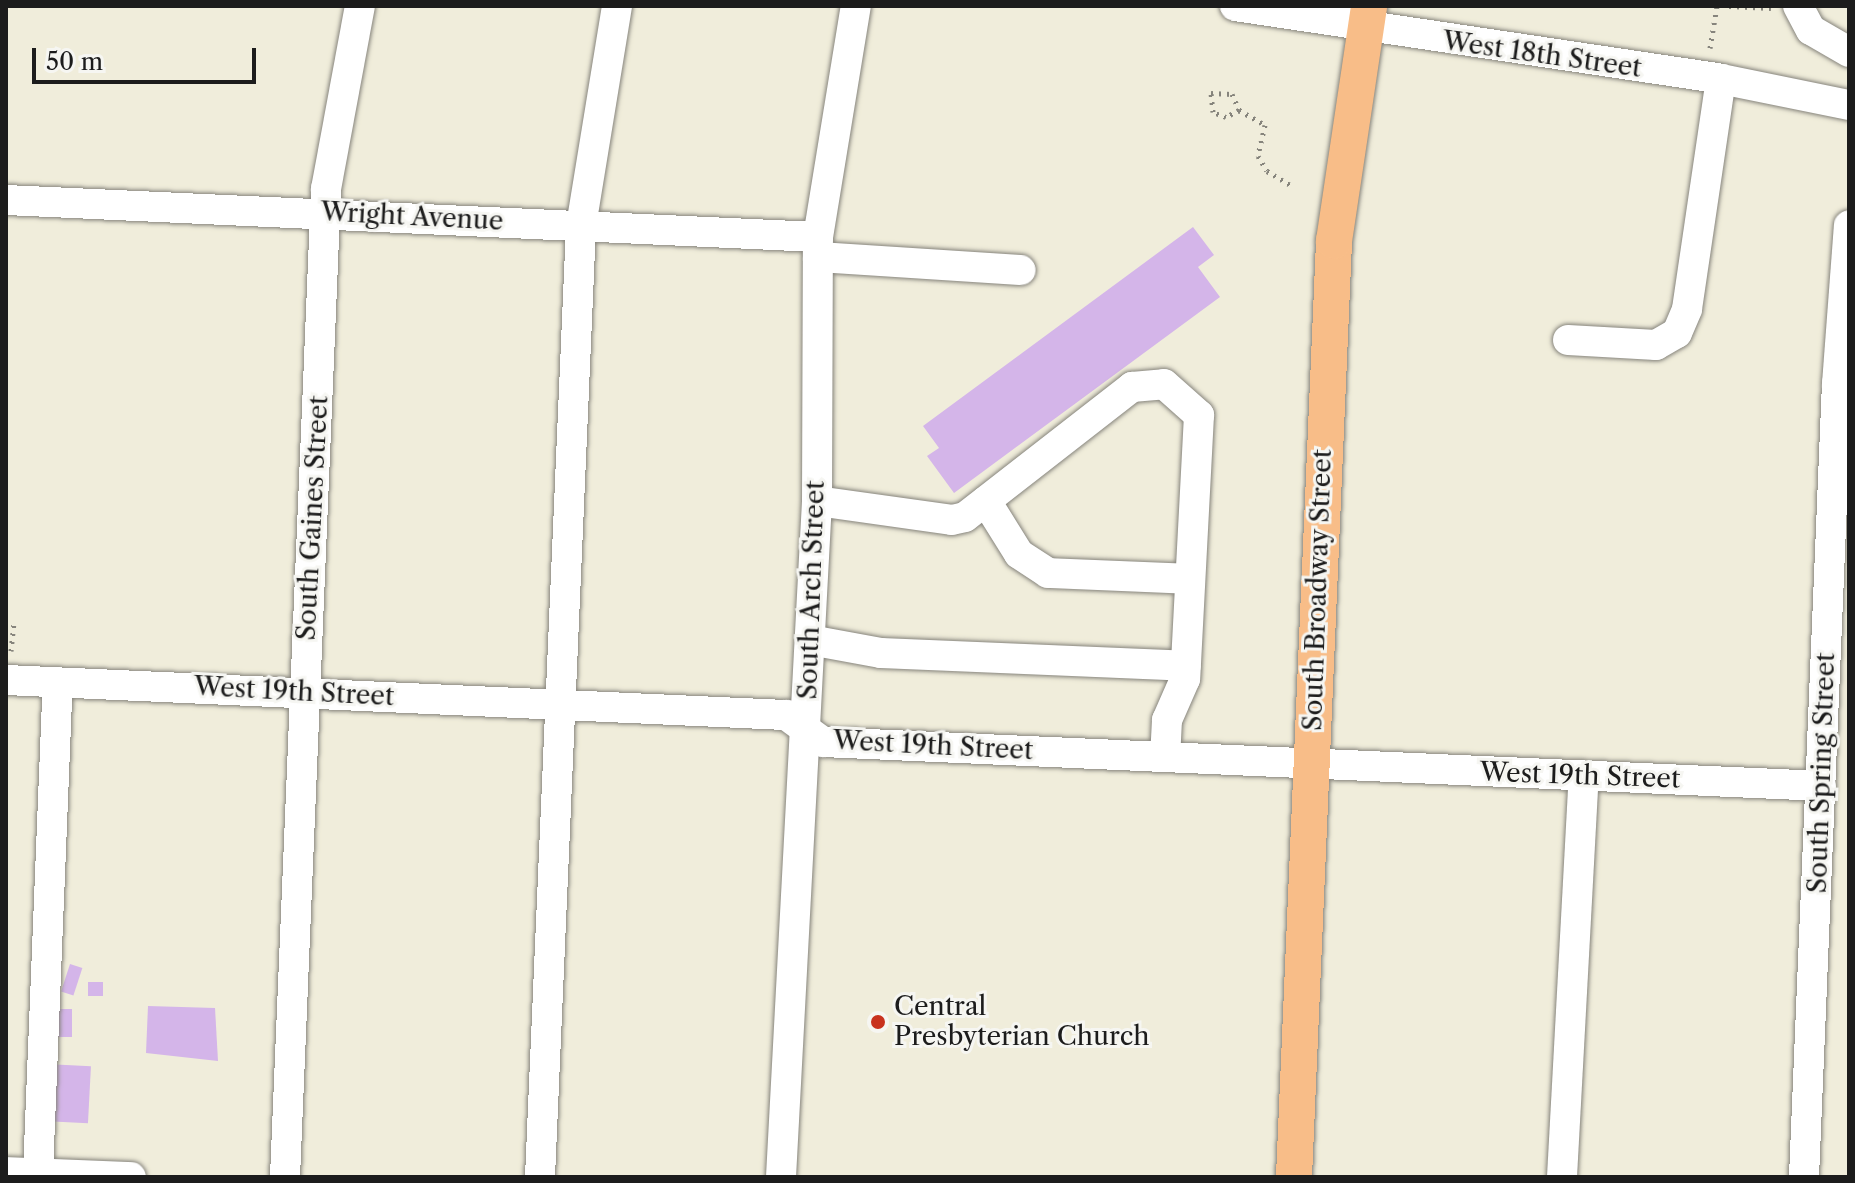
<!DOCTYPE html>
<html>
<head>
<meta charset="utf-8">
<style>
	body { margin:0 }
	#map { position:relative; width:1855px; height:1183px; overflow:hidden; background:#f0eddb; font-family:"Libre Caslon Text",serif }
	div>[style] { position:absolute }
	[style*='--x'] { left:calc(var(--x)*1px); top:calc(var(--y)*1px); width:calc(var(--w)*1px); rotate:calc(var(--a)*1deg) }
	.building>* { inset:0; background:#d4b5e9; transform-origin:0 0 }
	.path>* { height:5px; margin-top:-2.5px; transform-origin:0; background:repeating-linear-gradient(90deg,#86847c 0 2px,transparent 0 8px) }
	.roads { filter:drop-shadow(0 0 2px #86847c) drop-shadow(0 0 2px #86847c) }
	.minor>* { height:30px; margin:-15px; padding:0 15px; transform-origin:15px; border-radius:15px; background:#fff }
	.major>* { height:36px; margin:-18px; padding:0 18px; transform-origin:18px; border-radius:18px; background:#f8bd88 }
	.dots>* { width:22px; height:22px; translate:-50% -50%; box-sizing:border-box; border:4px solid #f6f6f2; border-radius:50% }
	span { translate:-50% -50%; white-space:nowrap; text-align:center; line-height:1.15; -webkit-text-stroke:6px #f6f6f2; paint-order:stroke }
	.street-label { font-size:26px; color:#1c1c1c }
	.poi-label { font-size:26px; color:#1c1c1c }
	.left { translate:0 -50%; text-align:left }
	.frame { position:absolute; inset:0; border:8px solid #1c1c1c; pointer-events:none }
	.scale { position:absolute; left:32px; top:48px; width:224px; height:36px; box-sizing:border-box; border:4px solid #1c1c1c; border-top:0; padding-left:10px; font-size:24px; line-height:28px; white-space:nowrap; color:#1c1c1c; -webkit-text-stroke:6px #f6f6f2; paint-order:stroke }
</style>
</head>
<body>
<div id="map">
	<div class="building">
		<div style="clip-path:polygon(1193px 227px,1214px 255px,1198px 267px,1220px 297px,954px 493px,927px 456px,939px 448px,923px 426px)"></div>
		<div style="left:70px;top:964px;width:13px;height:29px;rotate:18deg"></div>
		<div style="left:88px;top:982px;width:15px;height:14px"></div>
		<div style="clip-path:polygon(148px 1006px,215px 1008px,218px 1061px,146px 1053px)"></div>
		<div style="left:53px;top:1009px;width:19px;height:28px"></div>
		<div style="left:46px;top:1064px;width:45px;height:57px;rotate:3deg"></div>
	</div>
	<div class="path">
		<div style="--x:1729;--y:6;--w:42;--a:2.7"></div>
		<div style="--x:1710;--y:48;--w:43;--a:-80.5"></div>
		<div style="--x:1239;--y:110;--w:15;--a:152"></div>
		<div style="--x:1226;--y:117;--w:14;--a:-159"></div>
		<div style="--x:1213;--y:112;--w:19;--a:-96"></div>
		<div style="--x:1211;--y:93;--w:21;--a:3"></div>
		<div style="--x:1232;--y:94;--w:17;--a:66"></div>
		<div style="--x:1239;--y:110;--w:30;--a:30"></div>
		<div style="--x:1265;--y:125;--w:32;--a:103"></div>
		<div style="--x:1258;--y:156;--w:17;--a:59"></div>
		<div style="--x:1267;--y:171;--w:27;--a:31"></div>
		<div style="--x:11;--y:651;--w:31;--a:-84"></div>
	</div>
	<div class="roads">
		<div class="minor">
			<div style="--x:1235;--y:6;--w:491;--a:8.5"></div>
			<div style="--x:1721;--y:79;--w:131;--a:11.5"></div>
			<div style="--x:1798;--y:6;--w:27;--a:62"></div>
			<div style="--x:1811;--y:30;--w:44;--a:30.1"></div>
			<div style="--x:6;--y:200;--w:813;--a:2.61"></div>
			<div style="--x:818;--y:257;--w:203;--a:3.7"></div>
			<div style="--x:1568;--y:340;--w:88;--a:3.3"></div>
			<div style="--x:1656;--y:345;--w:24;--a:-30"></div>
			<div style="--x:1677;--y:333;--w:26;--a:-67"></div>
			<div style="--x:1687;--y:309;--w:232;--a:-81.6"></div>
			<div style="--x:817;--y:501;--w:136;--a:8"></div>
			<div style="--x:952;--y:520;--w:13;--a:-13"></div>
			<div style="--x:965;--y:517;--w:212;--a:-37.9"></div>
			<div style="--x:1132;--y:387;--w:32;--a:-5"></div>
			<div style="--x:1164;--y:384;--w:47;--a:41.5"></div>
			<div style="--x:1199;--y:415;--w:264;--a:93"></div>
			<div style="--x:1185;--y:679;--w:45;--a:113.7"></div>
			<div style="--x:1167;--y:720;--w:37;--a:93"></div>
			<div style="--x:986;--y:501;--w:62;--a:58.1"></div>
			<div style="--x:1019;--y:554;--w:35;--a:33"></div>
			<div style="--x:1048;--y:573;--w:142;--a:2.4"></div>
			<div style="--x:810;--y:640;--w:72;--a:10.4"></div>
			<div style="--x:881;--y:653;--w:305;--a:2.4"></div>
			<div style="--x:6;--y:680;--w:781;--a:2.57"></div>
			<div style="--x:786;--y:715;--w:46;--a:36.1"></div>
			<div style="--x:823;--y:742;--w:999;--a:2.52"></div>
			<div style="--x:6;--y:1172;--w:125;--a:2.3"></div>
			<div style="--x:38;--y:1173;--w:490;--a:-87.7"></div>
			<div style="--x:285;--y:1177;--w:989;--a:-87.62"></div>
			<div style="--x:326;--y:189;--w:186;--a:-79.5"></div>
			<div style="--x:540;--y:1177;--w:952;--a:-87.53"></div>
			<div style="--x:581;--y:226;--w:223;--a:-80.7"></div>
			<div style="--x:781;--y:1177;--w:677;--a:-86.95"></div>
			<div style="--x:817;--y:501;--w:264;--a:-89.8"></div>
			<div style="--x:818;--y:237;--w:234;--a:-80.7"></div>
			<div style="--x:1562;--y:1177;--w:402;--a:-86.9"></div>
			<div style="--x:1804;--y:1177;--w:794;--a:-87.62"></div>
			<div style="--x:1837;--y:384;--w:159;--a:-85.7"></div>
		</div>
		<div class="major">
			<div style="--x:1294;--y:1177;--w:937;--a:-87.55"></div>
			<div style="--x:1334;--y:241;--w:238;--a:-81.5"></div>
		</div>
	</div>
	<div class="dots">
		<div style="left:878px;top:1022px;background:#c8321e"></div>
	</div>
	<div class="street-label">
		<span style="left:1542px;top:55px;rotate:8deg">West 18th Street</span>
		<span style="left:412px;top:217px;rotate:3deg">Wright Avenue</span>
		<span style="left:313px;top:518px;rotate:-87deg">South Gaines Street</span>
		<span style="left:812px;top:590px;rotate:-88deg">South Arch Street</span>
		<span style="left:1318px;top:590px;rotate:-88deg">South Broadway Street</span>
		<span style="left:294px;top:692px;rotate:3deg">West 19th Street</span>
		<span style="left:933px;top:746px;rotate:3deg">West 19th Street</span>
		<span style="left:1822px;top:773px;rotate:-88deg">South Spring Street</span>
		<span style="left:1580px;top:776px;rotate:2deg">West 19th Street</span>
	</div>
	<div class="poi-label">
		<span class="left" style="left:894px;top:1022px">Central<br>Presbyterian Church</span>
	</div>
	<div class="frame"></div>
	<div class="scale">50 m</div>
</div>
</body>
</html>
